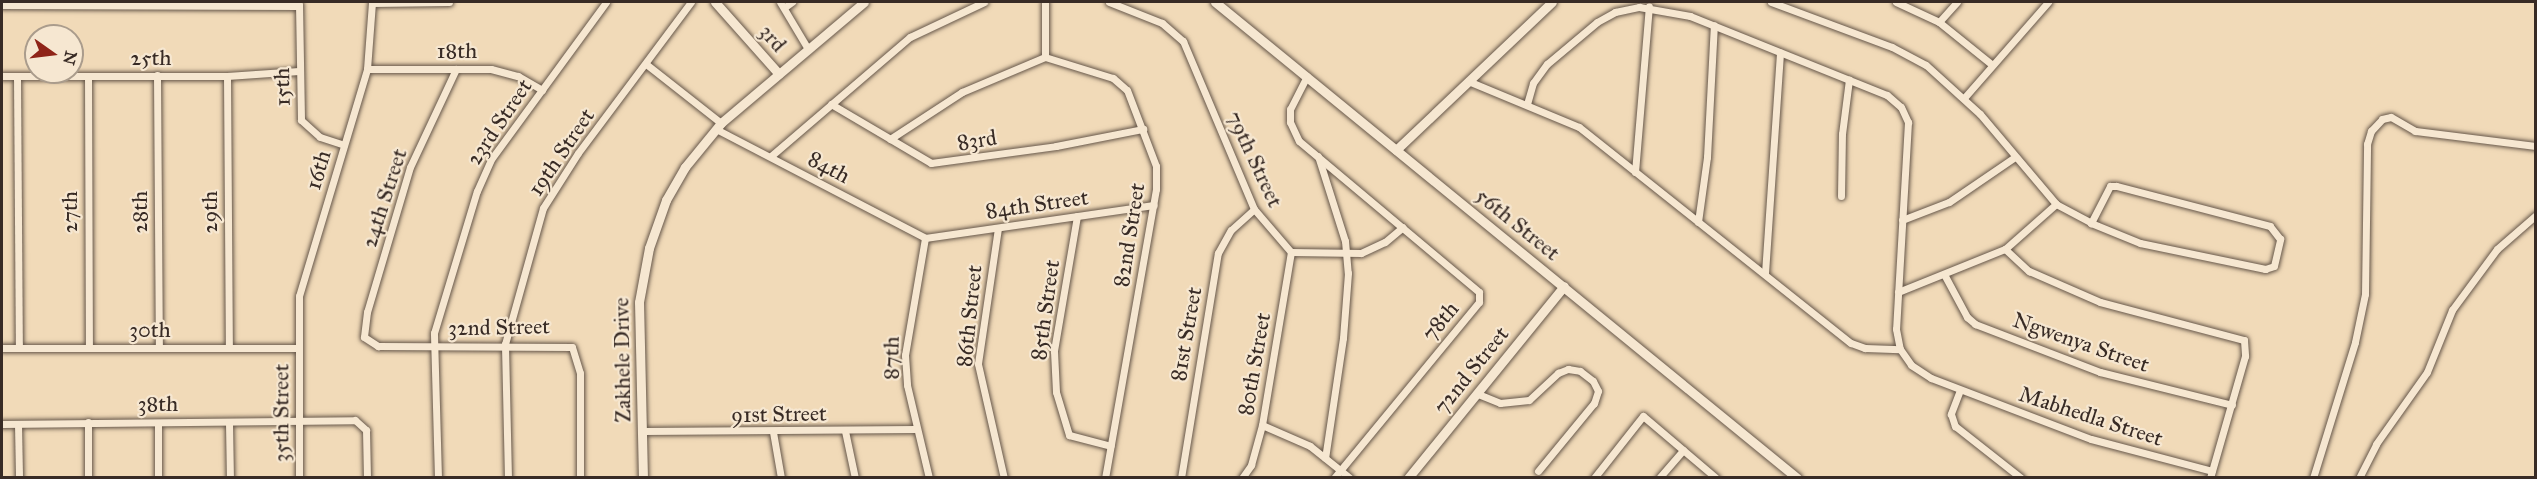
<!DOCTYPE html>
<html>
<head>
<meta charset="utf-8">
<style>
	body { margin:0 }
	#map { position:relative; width:2537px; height:479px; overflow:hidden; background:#f1dab8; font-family:"IM FELL Great Primer",serif }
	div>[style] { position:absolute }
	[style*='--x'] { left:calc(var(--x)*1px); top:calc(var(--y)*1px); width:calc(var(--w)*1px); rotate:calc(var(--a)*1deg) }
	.roads { filter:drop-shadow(0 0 2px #66574a) drop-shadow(0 0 2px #66574a) }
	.minor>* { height:7px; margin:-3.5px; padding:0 3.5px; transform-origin:3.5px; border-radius:3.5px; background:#f6e7d1 }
	.tertiary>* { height:9px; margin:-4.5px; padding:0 4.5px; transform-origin:4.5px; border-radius:4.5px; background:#f6e7d1 }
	span { translate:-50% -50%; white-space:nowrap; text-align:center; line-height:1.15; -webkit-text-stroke:4.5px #f6e7d1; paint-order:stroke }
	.street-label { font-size:22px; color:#382b25 }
	.frame { position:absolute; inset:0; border:3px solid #382b25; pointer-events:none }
	.north { position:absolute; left:24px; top:24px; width:60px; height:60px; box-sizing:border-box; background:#f6e7d1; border:2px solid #aa9c8c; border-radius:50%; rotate:104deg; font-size:16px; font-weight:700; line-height:24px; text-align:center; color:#382b25 }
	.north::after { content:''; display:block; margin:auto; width:21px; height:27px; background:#8f2418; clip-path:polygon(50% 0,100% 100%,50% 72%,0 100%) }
</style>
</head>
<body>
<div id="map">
	<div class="roads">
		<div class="minor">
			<div style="--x:780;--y:2;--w:55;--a:59.2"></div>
			<div style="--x:1045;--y:2;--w:55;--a:90"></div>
			<div style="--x:1109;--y:2;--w:57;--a:21.6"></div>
			<div style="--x:1162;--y:23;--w:28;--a:41"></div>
			<div style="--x:1183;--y:41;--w:182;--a:67.1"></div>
			<div style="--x:1254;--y:209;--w:57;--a:49.3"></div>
			<div style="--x:1291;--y:252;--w:70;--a:0.8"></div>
			<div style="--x:1361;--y:253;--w:26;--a:-25"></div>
			<div style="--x:1385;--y:242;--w:23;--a:-40"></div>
			<div style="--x:1771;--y:2;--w:129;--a:20.4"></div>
			<div style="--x:1892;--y:47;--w:38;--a:28"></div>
			<div style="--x:1926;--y:65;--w:73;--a:42.2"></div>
			<div style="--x:1980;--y:114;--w:118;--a:49.8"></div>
			<div style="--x:2056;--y:204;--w:40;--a:28"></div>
			<div style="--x:2091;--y:223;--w:53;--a:22.2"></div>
			<div style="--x:2140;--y:243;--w:128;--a:11.7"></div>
			<div style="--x:2265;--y:269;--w:9;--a:-18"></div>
			<div style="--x:2274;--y:266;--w:28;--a:-77"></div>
			<div style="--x:2280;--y:239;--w:16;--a:-128"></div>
			<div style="--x:2270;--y:226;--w:159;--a:-165.4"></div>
			<div style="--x:2116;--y:186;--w:6;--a:180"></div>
			<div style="--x:2110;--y:186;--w:42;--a:117.2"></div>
			<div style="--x:1896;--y:2;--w:47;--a:24.9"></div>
			<div style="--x:1939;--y:22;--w:67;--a:38.9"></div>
			<div style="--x:372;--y:3;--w:77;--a:-0.7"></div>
			<div style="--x:299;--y:4;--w:116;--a:89"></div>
			<div style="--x:301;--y:120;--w:25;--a:42"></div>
			<div style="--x:320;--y:137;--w:25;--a:18"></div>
			<div style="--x:2;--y:5;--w:297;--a:0.2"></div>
			<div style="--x:785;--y:7;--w:9;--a:-36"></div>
			<div style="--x:1939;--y:22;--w:27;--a:-48"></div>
			<div style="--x:646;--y:64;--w:95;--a:38.2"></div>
			<div style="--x:367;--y:69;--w:124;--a:0"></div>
			<div style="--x:491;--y:69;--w:28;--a:15"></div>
			<div style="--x:518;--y:76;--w:28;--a:30"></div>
			<div style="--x:456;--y:69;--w:108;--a:115.1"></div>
			<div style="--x:410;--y:167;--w:151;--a:106.5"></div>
			<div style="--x:367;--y:312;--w:25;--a:97"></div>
			<div style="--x:364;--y:337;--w:17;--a:33"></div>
			<div style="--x:378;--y:346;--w:194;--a:0.3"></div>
			<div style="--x:572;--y:347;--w:27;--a:73"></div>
			<div style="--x:580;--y:373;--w:105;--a:90"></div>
			<div style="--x:157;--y:75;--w:273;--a:89.6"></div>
			<div style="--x:2;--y:76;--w:225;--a:0"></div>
			<div style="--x:227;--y:76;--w:72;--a:-4"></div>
			<div style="--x:17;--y:76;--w:272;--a:89.6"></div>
			<div style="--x:88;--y:76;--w:271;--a:89.8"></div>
			<div style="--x:227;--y:76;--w:271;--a:89.6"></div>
			<div style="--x:1307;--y:76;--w:37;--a:117"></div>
			<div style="--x:1290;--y:109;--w:13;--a:90"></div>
			<div style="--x:1290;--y:122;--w:21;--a:65"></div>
			<div style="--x:1299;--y:141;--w:235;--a:40"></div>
			<div style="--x:1479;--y:292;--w:10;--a:90"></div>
			<div style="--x:1479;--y:302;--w:228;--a:129.5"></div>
			<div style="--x:1468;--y:81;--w:120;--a:22.5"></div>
			<div style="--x:1579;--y:127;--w:347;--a:38.5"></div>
			<div style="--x:1851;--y:343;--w:15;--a:20"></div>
			<div style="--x:1865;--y:348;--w:35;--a:2"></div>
			<div style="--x:1964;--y:98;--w:128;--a:-48.8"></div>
			<div style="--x:831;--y:104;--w:116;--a:30.5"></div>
			<div style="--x:931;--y:163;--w:126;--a:-7.7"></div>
			<div style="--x:1056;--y:146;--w:89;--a:-11.1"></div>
			<div style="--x:1527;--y:104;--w:22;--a:-74"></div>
			<div style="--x:1533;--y:83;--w:24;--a:-54"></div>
			<div style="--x:1547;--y:64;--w:65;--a:-40"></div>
			<div style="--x:1597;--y:22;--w:21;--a:-29"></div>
			<div style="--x:1615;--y:12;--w:25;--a:-12"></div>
			<div style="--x:1639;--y:7;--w:52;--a:10"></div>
			<div style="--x:1690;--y:16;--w:212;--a:21.9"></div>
			<div style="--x:1887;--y:95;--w:18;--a:41"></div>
			<div style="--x:1901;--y:107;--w:17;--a:65"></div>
			<div style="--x:1908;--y:122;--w:207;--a:93.3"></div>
			<div style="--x:1896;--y:329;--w:20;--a:79"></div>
			<div style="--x:1900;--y:349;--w:19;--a:55"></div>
			<div style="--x:1911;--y:365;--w:24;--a:33"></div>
			<div style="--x:1931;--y:378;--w:171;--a:20.9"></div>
			<div style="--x:2091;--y:439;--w:125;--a:14.8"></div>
			<div style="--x:716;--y:129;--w:236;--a:27.5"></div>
			<div style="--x:890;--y:139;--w:86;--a:-33.1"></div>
			<div style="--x:962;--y:92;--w:90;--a:-22.9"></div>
			<div style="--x:1045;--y:57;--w:71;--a:17.2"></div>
			<div style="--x:1113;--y:78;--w:18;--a:41"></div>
			<div style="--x:1127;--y:90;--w:81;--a:69.1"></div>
			<div style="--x:1156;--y:166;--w:23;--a:90"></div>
			<div style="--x:1156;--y:189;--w:293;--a:100"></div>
			<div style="--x:771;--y:156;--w:183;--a:-40.6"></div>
			<div style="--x:910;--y:37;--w:82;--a:-25.3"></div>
			<div style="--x:1318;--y:156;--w:89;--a:72.4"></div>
			<div style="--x:1345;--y:241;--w:32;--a:85"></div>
			<div style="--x:1348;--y:273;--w:65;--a:94.4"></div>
			<div style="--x:1343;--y:338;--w:121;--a:98.5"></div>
			<div style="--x:1635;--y:172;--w:166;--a:-85.2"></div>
			<div style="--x:1841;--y:196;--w:62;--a:-89.1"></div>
			<div style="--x:1842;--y:134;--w:55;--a:-82.7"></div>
			<div style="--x:1077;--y:216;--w:137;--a:99.7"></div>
			<div style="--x:1054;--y:351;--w:41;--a:87.2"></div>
			<div style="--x:1056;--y:392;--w:45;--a:73.2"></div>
			<div style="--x:1069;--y:435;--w:43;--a:14.7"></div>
			<div style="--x:1902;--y:220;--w:50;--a:-21"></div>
			<div style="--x:1949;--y:202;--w:80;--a:-34.3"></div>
			<div style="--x:1698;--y:222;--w:66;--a:-82.1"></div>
			<div style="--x:1707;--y:157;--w:132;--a:-87"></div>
			<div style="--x:998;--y:228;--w:137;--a:98.4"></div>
			<div style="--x:978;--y:364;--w:117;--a:77.2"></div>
			<div style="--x:925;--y:238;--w:119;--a:99.7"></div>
			<div style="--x:905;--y:355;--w:30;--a:86"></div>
			<div style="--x:907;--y:385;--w:96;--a:76.7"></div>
			<div style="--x:925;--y:238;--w:231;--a:-8.2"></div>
			<div style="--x:2005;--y:249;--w:33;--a:43"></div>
			<div style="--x:2029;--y:271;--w:77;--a:23.6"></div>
			<div style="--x:2100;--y:302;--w:149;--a:14.8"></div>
			<div style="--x:2244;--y:340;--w:16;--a:86"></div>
			<div style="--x:2245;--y:356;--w:127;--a:106"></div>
			<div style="--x:1765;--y:273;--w:221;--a:-86.1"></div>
			<div style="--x:1945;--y:276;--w:47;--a:61.8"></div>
			<div style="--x:1967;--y:317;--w:11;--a:41"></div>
			<div style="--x:1975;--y:324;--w:134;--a:21"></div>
			<div style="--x:2100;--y:372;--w:136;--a:14"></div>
			<div style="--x:1898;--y:292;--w:115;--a:-21.9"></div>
			<div style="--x:2005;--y:249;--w:68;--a:-41.4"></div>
			<div style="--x:2;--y:348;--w:297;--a:0"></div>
			<div style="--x:1960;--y:390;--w:26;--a:111"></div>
			<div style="--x:1951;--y:414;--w:13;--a:72"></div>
			<div style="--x:1955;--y:426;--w:84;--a:38.2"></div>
			<div style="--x:1478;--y:394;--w:24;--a:22"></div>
			<div style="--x:1500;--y:403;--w:29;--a:-6"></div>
			<div style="--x:1529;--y:400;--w:40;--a:-43"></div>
			<div style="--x:1558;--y:373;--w:11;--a:-22"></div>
			<div style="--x:1568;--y:369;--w:12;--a:9"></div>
			<div style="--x:1580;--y:371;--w:16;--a:38"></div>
			<div style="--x:1593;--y:381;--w:11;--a:63"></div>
			<div style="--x:1598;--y:391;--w:13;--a:108"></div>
			<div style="--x:1594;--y:403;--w:88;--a:129.5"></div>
			<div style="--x:88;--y:422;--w:56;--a:90"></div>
			<div style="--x:158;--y:423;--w:55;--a:90"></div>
			<div style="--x:229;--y:423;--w:55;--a:89"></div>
			<div style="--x:2;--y:424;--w:353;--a:-0.6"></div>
			<div style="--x:355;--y:420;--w:15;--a:42"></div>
			<div style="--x:366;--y:430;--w:48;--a:88.8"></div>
			<div style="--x:18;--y:424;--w:54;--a:88.9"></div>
			<div style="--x:1262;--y:425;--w:52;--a:23.6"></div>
			<div style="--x:1310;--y:446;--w:51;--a:38.7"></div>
			<div style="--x:643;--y:431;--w:273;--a:-0.4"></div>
			<div style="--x:845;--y:431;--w:48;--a:78"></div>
			<div style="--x:773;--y:432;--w:47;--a:80.1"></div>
			<div style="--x:299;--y:478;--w:182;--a:-90"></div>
			<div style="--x:299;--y:296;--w:237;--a:-73.3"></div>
			<div style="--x:367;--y:69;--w:67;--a:-85.7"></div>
			<div style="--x:438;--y:478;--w:145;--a:-91.6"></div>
			<div style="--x:434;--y:333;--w:148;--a:-73.2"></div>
			<div style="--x:477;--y:191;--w:36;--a:-66"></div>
			<div style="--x:492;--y:158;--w:193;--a:-53.8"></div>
			<div style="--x:508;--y:478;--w:134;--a:-91.3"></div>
			<div style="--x:505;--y:344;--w:141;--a:-74.4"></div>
			<div style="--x:543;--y:208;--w:65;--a:-57.5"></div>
			<div style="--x:578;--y:153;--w:189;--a:-53.2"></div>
			<div style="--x:1181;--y:478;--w:228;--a:-80.7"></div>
			<div style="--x:1218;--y:253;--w:26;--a:-61"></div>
			<div style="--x:1231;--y:230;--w:31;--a:-42"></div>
			<div style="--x:1242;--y:478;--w:16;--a:-55"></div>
			<div style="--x:1251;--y:465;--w:41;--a:-74.6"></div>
			<div style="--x:1262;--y:425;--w:175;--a:-80.5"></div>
			<div style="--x:1594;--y:478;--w:79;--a:-51.7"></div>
			<div style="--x:1643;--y:416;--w:96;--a:40.3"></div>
			<div style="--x:1659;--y:478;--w:37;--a:-49"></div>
			<div style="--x:2313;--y:478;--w:142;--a:-72.8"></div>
			<div style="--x:2355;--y:342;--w:49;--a:-78.2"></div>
			<div style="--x:2365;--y:294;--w:150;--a:-89.2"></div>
			<div style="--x:2367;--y:144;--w:14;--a:-73"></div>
			<div style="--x:2371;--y:131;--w:16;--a:-47"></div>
			<div style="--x:2382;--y:119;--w:9;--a:-13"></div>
			<div style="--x:2391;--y:117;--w:28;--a:30"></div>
			<div style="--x:2415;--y:131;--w:122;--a:7.1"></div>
			<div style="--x:2359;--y:478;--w:38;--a:-63"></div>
			<div style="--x:2376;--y:444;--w:88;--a:-54.7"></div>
			<div style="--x:2427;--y:372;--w:67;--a:-68"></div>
			<div style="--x:2452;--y:310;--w:76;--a:-53.6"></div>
			<div style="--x:2497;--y:249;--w:52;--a:-41.1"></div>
		</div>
		<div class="tertiary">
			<div style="--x:715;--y:2;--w:96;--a:48.4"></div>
			<div style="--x:1215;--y:2;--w:752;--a:39.28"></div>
			<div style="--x:1396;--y:150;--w:215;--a:-43.5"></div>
			<div style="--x:643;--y:478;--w:176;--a:-91.3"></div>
			<div style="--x:639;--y:302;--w:55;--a:-79.5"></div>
			<div style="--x:649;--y:248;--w:51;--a:-70.5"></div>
			<div style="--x:666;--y:200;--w:38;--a:-60"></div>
			<div style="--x:685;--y:167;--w:57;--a:-50.7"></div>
			<div style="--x:721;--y:123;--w:187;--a:-40.2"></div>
			<div style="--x:1408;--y:478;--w:247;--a:-50.9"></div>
		</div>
	</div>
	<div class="street-label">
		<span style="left:773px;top:38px;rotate:49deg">3rd</span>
		<span style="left:457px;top:51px">18th</span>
		<span style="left:151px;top:58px">25th</span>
		<span style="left:282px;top:87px;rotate:-91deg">15th</span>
		<span style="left:499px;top:122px;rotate:-56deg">23rd Street</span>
		<span style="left:977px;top:140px;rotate:-9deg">83rd</span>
		<span style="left:561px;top:152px;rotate:-56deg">19th Street</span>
		<span style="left:1255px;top:159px;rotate:65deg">79th Street</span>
		<span style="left:829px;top:167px;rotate:28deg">84th</span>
		<span style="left:318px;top:170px;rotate:-73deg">16th</span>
		<span style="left:384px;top:198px;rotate:-72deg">24th Street</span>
		<span style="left:1037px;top:204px;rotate:-8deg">84th Street</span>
		<span style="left:70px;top:212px;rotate:-90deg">27th</span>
		<span style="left:140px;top:212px;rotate:-90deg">28th</span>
		<span style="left:210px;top:212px;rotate:-90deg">29th</span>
		<span style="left:1518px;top:224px;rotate:39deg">56th Street</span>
		<span style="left:1129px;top:235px;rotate:-81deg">82nd Street</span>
		<span style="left:1045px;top:310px;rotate:-82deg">85th Street</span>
		<span style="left:969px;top:316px;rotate:-84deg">86th Street</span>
		<span style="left:1440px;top:321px;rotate:-50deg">78th</span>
		<span style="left:499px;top:327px;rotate:-1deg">32nd Street</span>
		<span style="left:150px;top:330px">30th</span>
		<span style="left:1186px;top:334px;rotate:-80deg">81st Street</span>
		<span style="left:2081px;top:342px;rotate:19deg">Ngwenya Street</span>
		<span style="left:891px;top:358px;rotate:-89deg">87th</span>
		<span style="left:622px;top:360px;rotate:-91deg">Zakhele Drive</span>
		<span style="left:1254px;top:364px;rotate:-80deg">80th Street</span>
		<span style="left:1471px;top:370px;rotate:-51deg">72nd Street</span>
		<span style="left:158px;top:404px">38th</span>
		<span style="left:281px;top:413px;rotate:-90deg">35th Street</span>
		<span style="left:779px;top:414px;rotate:-1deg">91st Street</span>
		<span style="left:2091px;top:416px;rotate:18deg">Mabhedla Street</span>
	</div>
	<div class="frame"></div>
	<div class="north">N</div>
</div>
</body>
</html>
